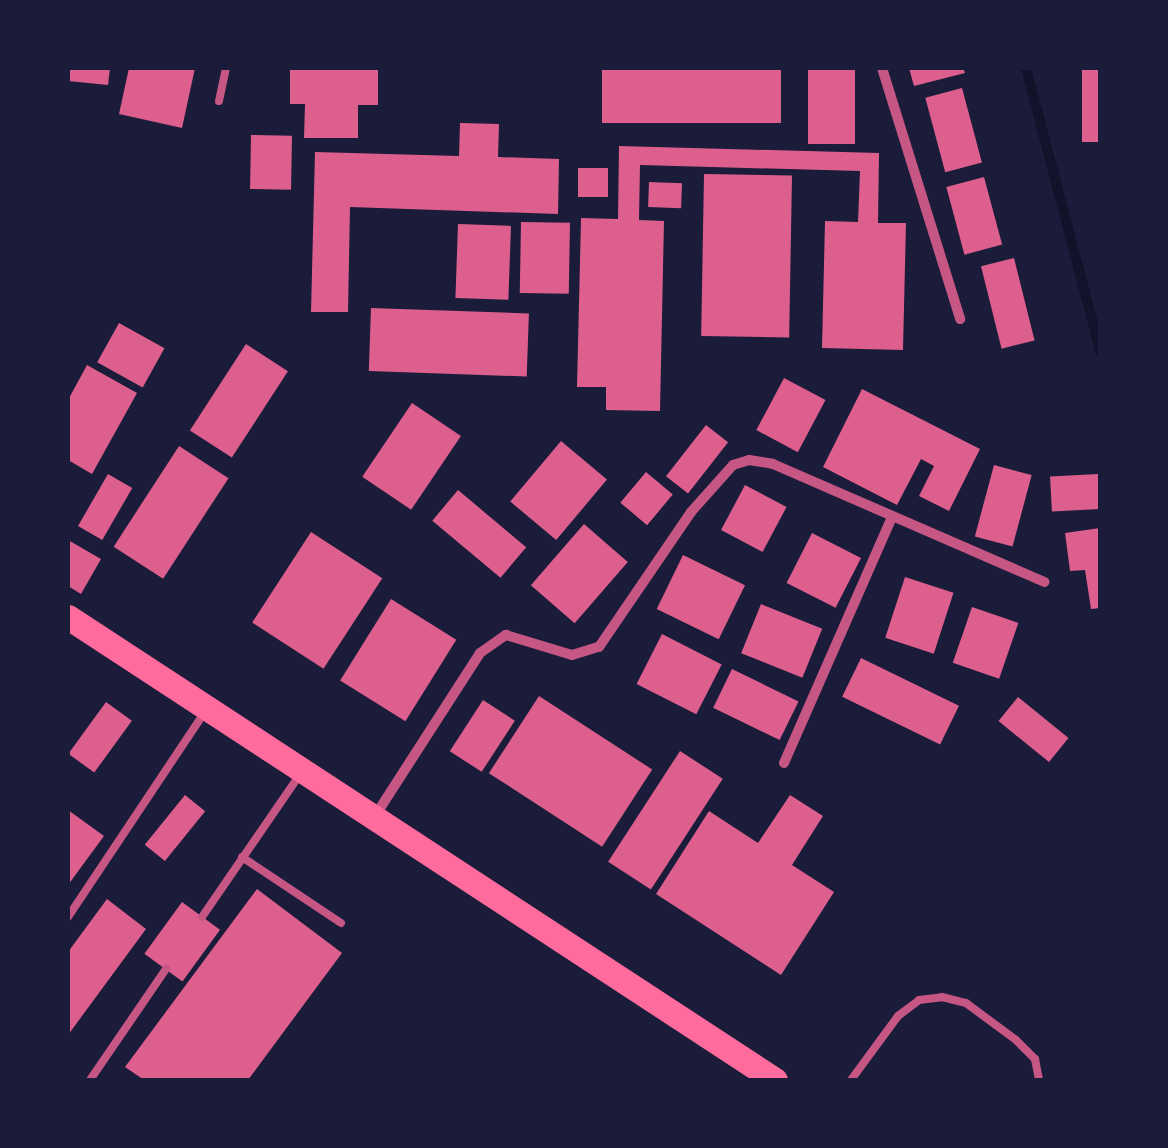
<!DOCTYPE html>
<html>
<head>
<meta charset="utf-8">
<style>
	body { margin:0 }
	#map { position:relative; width:1168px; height:1148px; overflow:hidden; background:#1b1b3a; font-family:"DejaVu Sans",sans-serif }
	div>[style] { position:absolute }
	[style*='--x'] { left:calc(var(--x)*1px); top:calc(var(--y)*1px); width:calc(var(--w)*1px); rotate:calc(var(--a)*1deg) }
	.stream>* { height:10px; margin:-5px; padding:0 5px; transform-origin:5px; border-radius:5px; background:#12122b }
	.building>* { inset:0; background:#dd5f8e; transform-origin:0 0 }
	.service>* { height:8px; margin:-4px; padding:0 4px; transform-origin:4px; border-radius:4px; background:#c65784 }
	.minor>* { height:10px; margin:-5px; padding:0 5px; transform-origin:5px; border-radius:5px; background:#c65784 }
	.primary>* { height:25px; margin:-12.5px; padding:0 12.5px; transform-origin:12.5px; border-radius:12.5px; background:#ff6b9d }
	span { translate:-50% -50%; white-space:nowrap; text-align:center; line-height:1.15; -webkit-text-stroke:8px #1b1b3a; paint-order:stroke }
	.frame { position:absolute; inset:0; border:70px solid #1b1b3a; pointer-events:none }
</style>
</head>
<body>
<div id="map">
	<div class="stream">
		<div style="--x:1026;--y:68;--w:293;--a:75.3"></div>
	</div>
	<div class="building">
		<div style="clip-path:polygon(68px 68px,110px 68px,108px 85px,68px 81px)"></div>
		<div style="clip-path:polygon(129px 68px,195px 68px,182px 128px,119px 114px)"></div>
		<div style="clip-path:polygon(290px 68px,378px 68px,378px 105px,358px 105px,358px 138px,304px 138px,305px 104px,290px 104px)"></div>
		<div style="left:602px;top:68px;width:179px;height:55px"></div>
		<div style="left:808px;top:68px;width:47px;height:76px"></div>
		<div style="clip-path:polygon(909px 68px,963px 68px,965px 73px,914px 86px)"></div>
		<div style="left:1082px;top:68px;width:18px;height:74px"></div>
		<div style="left:962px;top:88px;width:77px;height:38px;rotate:75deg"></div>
		<div style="clip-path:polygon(460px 123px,499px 124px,498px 157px,559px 159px,558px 214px,350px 207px,348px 312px,311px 312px,315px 152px,459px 156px)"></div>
		<div style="left:251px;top:135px;width:41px;height:54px;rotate:1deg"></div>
		<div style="clip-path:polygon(619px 146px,879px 153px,878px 223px,906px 223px,903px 350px,822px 348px,825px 221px,858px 222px,860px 171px,640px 165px,639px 220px,664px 221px,660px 411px,606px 410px,606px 387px,577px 387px,581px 218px,618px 219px)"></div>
		<div style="left:578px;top:168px;width:30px;height:29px"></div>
		<div style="left:704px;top:174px;width:88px;height:162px;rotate:1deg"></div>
		<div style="left:984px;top:177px;width:70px;height:39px;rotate:75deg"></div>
		<div style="left:649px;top:182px;width:33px;height:25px;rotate:2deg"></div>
		<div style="left:521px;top:222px;width:49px;height:71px;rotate:1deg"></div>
		<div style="left:458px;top:224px;width:53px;height:74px;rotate:2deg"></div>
		<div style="left:1014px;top:258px;width:85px;height:34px;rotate:76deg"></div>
		<div style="left:371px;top:308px;width:158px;height:63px;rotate:2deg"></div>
		<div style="left:119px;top:323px;width:52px;height:45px;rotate:29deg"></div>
		<div style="left:246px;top:344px;width:50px;height:103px;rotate:33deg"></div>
		<div style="clip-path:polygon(87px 365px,137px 393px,92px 474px,68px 460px,68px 400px)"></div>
		<div style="left:784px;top:378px;width:47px;height:59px;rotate:28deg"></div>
		<div style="clip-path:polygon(862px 389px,980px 449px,949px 511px,919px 496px,934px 466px,921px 459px,897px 505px,823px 467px)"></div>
		<div style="left:412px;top:403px;width:59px;height:89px;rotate:34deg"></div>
		<div style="left:706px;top:425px;width:28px;height:65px;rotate:38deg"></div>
		<div style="left:561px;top:441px;width:60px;height:79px;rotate:40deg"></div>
		<div style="left:179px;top:446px;width:59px;height:120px;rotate:33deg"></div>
		<div style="left:994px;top:465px;width:39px;height:74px;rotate:15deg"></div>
		<div style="left:646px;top:472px;width:35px;height:40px;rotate:40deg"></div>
		<div style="left:108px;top:474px;width:28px;height:60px;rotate:30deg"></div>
		<div style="left:1098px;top:474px;width:35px;height:48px;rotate:87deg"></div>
		<div style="left:745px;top:485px;width:47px;height:51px;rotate:28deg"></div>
		<div style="left:458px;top:490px;width:89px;height:40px;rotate:40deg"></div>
		<div style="left:584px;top:524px;width:58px;height:81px;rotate:41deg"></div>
		<div style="clip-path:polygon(1100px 528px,1100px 608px,1091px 609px,1085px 570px,1070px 571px,1065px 533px)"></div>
		<div style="left:311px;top:532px;width:85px;height:108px;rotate:33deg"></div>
		<div style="left:812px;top:533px;width:55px;height:56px;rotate:27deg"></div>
		<div style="clip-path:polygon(68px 540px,101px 559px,81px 594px,68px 586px)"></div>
		<div style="left:683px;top:555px;width:69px;height:60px;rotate:26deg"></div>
		<div style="left:905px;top:577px;width:51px;height:64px;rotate:18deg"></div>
		<div style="left:391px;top:599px;width:77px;height:96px;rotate:32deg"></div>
		<div style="left:761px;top:604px;width:66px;height:53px;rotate:22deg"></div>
		<div style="left:972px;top:607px;width:49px;height:59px;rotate:19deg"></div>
		<div style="left:662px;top:634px;width:67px;height:56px;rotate:27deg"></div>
		<div style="left:861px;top:658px;width:109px;height:43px;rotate:26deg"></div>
		<div style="left:732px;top:669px;width:74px;height:43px;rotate:26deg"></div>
		<div style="left:539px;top:696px;width:135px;height:92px;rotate:33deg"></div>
		<div style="left:1018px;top:697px;width:65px;height:31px;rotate:39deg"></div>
		<div style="left:483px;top:700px;width:38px;height:61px;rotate:33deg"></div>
		<div style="left:106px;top:702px;width:32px;height:64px;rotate:36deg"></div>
		<div style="left:680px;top:751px;width:51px;height:132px;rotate:33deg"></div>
		<div style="left:185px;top:795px;width:26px;height:64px;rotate:39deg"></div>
		<div style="clip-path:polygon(790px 795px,823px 816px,792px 865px,834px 892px,781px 975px,656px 894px,709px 811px,758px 843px)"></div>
		<div style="clip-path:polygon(68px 810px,104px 836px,68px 885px)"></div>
		<div style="clip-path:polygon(257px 889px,342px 953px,248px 1080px,144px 1080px,125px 1067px)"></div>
		<div style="clip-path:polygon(107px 899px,146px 929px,68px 1035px,68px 952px)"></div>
		<div style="left:182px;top:902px;width:47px;height:64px;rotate:36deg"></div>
	</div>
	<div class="service">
		<div style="--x:219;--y:101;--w:34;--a:-78"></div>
		<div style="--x:242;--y:857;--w:119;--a:33.7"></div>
		<div style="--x:68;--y:917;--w:245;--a:-56.3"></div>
		<div style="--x:202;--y:917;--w:171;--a:-55.5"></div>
		<div style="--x:90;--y:1080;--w:135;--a:-55.6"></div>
		<div style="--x:851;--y:1080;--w:79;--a:-53.7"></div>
		<div style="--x:898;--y:1016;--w:26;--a:-37"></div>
		<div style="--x:919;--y:1000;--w:23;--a:-7"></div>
		<div style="--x:942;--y:997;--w:25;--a:14"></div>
		<div style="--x:966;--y:1003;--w:62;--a:36.5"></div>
		<div style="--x:1016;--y:1040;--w:27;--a:45"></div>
		<div style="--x:1035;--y:1059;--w:21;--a:79"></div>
	</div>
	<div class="minor">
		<div style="--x:882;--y:68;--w:263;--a:72.7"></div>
		<div style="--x:784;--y:763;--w:269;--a:-66.3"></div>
		<div style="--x:375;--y:816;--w:194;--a:-57.2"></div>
		<div style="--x:480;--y:653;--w:32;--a:-35"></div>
		<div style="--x:506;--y:635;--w:69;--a:16.9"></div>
		<div style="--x:572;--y:655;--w:28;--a:-17"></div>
		<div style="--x:599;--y:647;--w:163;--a:-55.7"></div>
		<div style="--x:691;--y:512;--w:63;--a:-48.2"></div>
		<div style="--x:733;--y:465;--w:17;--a:-17"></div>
		<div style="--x:749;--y:460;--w:24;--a:9"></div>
		<div style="--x:773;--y:464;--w:296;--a:23.5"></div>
	</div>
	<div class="primary">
		<div style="--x:68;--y:617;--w:845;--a:33.22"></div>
	</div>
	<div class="frame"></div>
</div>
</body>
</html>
